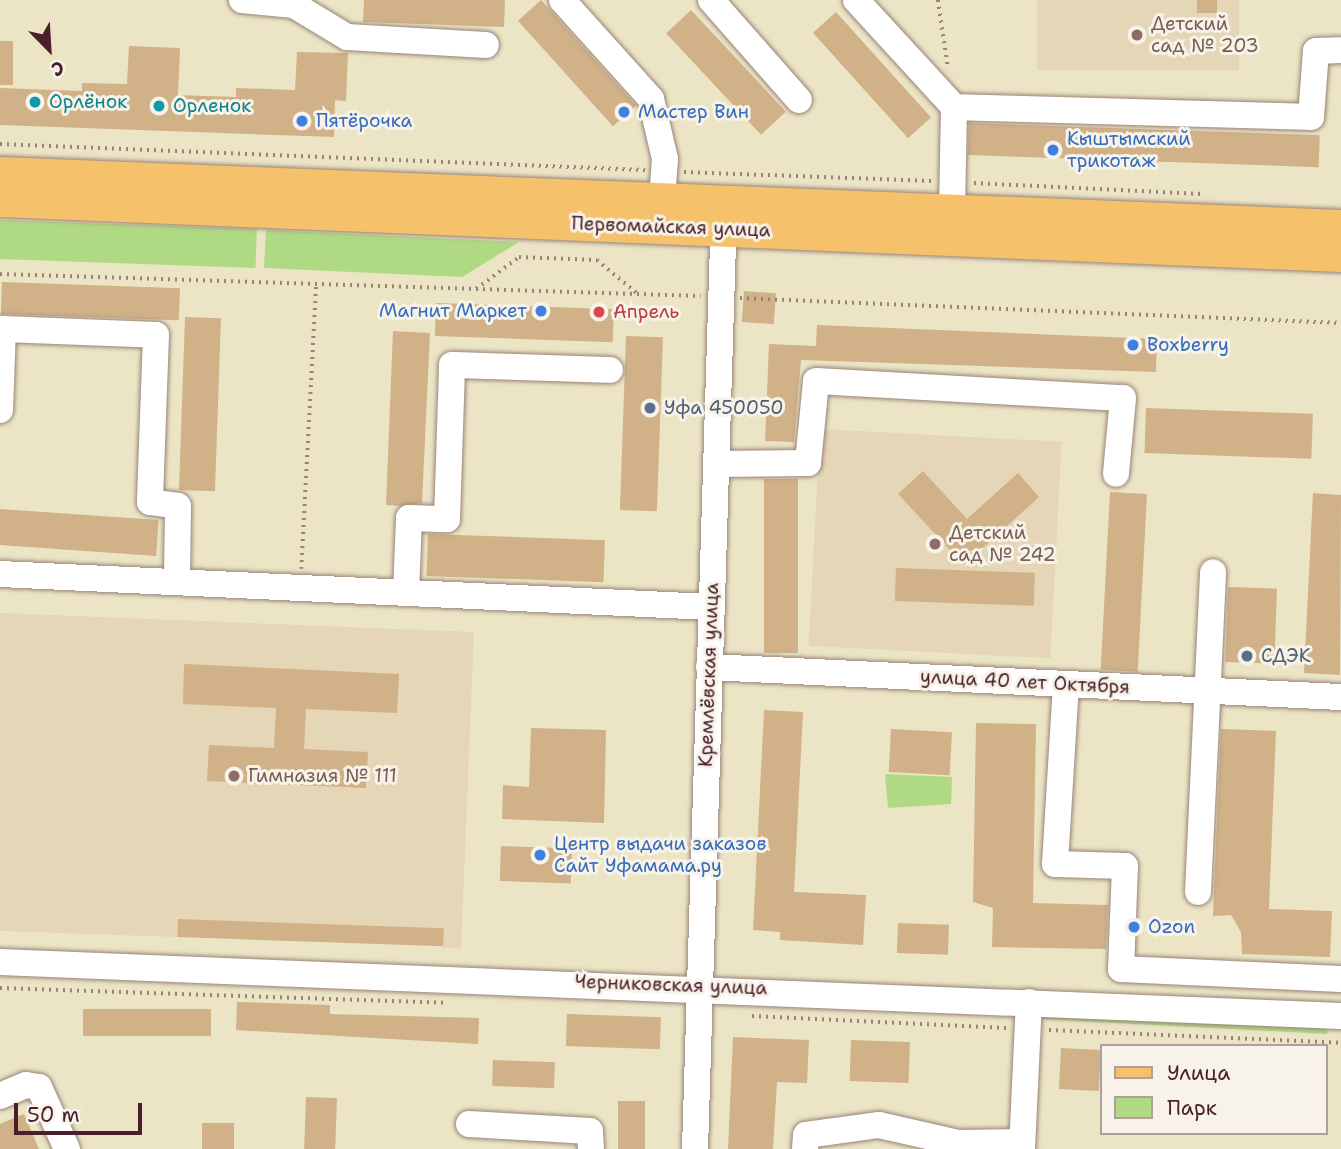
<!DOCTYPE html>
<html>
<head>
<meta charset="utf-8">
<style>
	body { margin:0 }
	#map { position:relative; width:1341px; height:1149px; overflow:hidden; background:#ebe5c6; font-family:"Shantell Sans",sans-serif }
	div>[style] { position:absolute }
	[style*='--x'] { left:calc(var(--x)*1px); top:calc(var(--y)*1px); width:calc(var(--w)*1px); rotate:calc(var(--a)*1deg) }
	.built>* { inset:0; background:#e4d6b7; transform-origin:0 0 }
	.green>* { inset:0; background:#b0d984; transform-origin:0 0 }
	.building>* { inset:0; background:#d0b188; transform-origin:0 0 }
	.path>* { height:3.5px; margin-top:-1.75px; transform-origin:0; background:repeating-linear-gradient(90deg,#9a8278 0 2px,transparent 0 7px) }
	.roads { filter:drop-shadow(0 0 2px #9a8278) drop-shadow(0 0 2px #9a8278) }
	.minor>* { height:26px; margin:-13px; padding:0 13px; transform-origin:13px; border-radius:13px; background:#fff }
	.major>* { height:33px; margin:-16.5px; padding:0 16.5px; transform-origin:16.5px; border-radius:16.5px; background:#f5c16b }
	.dots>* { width:19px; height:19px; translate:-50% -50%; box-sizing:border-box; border:4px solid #f7f3e8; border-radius:50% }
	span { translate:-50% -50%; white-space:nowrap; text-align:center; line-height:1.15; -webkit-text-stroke:6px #f7f3e8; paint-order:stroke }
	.education-label { font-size:19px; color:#785e54 }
	.left { translate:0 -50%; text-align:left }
	.culture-label { font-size:19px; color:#0d838f }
	.shop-label { font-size:19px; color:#366cbe }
	.right { translate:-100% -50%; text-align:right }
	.street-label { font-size:19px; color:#4a1f2b }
	.health-label { font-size:19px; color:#be3a42 }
	.service-label { font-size:19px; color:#4e5e75 }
	.legend { position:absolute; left:1100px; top:1044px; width:228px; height:91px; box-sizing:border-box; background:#f7f3e8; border:2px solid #b29e9c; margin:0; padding:9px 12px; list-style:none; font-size:21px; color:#4a1f2b }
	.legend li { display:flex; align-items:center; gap:14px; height:35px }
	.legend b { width:35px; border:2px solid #b29e9c }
	.north { position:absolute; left:14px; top:14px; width:70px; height:70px; -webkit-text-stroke:5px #f7f3e8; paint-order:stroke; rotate:156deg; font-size:19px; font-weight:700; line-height:28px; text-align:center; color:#4a1f2b }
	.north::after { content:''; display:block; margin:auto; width:24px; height:32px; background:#4a1f2b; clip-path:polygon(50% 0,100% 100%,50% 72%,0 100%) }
	.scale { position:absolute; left:14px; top:1103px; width:128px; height:32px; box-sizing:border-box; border:4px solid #4a1f2b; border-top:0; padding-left:9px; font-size:21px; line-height:24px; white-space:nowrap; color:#4a1f2b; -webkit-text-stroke:5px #f7f3e8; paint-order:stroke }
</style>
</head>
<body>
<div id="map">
	<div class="built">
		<div style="left:1037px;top:0;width:202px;height:70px"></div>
		<div style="left:820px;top:429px;width:242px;height:217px;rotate:3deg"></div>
		<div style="clip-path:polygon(0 613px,474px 632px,461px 949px,443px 948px,444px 930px,178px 919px,177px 937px,0 931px)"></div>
	</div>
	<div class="green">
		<div style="left:0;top:220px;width:257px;height:39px;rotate:2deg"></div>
		<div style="clip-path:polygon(266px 230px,519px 242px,462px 277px,264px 268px)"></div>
		<div style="clip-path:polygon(885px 774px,952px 777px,951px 804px,888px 808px)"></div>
		<div style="left:1040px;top:1008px;width:288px;height:11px;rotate:3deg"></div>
	</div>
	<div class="building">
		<div style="clip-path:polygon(364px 0,505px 0,504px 27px,363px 22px)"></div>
		<div style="left:541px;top:0;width:142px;height:31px;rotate:48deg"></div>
		<div style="left:1197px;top:0;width:20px;height:13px"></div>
		<div style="left:691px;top:10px;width:139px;height:34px;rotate:47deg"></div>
		<div style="left:836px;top:12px;width:142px;height:31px;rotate:48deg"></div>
		<div style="left:0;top:41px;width:13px;height:44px"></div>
		<div style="clip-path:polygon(129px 46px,180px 48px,178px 95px,236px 97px,236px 88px,295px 90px,297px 52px,348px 53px,346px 101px,335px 100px,334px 137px,0 125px,0 88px,82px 91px,82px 83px,127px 84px)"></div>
		<div style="left:969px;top:123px;width:351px;height:32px;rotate:2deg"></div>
		<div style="left:2px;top:282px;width:178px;height:32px;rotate:2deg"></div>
		<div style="left:744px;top:291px;width:32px;height:31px;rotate:4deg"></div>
		<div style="left:436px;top:303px;width:178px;height:33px;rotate:2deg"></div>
		<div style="left:185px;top:317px;width:36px;height:173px;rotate:2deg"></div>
		<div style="clip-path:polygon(817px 325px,1157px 339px,1156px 372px,801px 360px,794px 442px,765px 441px,769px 344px,816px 346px)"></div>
		<div style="clip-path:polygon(393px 331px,430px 333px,422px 503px,400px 506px,386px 505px)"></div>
		<div style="left:626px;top:336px;width:37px;height:174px;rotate:2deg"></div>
		<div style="left:1146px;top:408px;width:167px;height:45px;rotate:2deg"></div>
		<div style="clip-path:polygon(923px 471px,967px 519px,1018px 473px,1039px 497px,964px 565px,898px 494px)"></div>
		<div style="left:764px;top:479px;width:34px;height:174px"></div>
		<div style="left:1110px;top:492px;width:37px;height:178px;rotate:3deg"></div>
		<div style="clip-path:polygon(1313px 493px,1341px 495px,1340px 675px,1304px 673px)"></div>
		<div style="left:0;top:509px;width:159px;height:36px;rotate:4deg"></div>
		<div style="left:428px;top:534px;width:177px;height:42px;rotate:2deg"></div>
		<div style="left:896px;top:568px;width:139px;height:33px;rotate:2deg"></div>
		<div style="left:1228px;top:587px;width:49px;height:75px;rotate:2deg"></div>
		<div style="clip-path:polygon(184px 664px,399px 674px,397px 713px,306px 709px,304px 749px,368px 752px,366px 788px,207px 781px,209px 745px,274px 748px,276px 708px,183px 704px)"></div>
		<div style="clip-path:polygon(764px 710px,803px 712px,794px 892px,866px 895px,863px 945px,780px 940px,780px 932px,753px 930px)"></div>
		<div style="clip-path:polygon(976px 723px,1036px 724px,1033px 903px,1108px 905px,1106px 949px,992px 947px,993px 908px,973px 902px)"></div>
		<div style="clip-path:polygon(531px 728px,606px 730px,604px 823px,502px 819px,503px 785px,529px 787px)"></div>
		<div style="left:891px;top:729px;width:61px;height:43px;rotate:3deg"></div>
		<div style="clip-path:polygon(1221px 729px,1276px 731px,1269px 909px,1332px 911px,1330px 957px,1242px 954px,1241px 932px,1231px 915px,1213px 916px)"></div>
		<div style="left:501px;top:846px;width:71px;height:35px;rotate:2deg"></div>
		<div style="left:178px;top:919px;width:266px;height:18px;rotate:2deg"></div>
		<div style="left:898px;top:923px;width:51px;height:30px;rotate:2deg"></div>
		<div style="clip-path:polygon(237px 1002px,330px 1005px,330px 1014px,479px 1018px,478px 1044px,236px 1030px)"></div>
		<div style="left:83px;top:1009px;width:128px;height:27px"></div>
		<div style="left:567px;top:1014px;width:94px;height:32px;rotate:2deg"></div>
		<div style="clip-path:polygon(733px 1037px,809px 1040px,807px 1083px,777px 1082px,773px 1149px,728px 1149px)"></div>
		<div style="left:851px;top:1040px;width:59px;height:41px;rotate:2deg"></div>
		<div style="left:1061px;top:1048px;width:40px;height:41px;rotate:3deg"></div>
		<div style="left:493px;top:1060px;width:62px;height:26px;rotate:2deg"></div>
		<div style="left:306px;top:1097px;width:31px;height:52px;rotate:2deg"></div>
		<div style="left:618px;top:1101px;width:27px;height:48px"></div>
		<div style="clip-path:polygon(24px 1114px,39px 1149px,0 1149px,0 1124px)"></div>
		<div style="left:202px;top:1123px;width:32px;height:26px"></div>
	</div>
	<div class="path">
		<div style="--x:938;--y:0;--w:68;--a:81.5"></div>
		<div style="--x:0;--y:144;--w:646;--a:2.31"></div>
		<div style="--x:684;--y:172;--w:248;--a:2.1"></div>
		<div style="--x:974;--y:183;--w:227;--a:2.8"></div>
		<div style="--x:0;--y:274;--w:701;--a:1.8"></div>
		<div style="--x:476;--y:289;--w:54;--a:-36.7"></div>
		<div style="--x:519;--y:257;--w:78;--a:2.2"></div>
		<div style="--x:597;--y:260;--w:53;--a:39.7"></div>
		<div style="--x:740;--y:298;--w:602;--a:2.38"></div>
		<div style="--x:301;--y:569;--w:284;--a:-87"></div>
		<div style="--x:0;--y:988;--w:447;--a:1.9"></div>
		<div style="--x:752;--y:1016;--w:255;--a:2.7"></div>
		<div style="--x:1049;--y:1030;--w:292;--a:2.5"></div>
	</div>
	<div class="roads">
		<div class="minor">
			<div style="--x:242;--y:0;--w:52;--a:5.5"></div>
			<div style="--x:294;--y:5;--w:62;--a:31.1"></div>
			<div style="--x:347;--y:37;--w:139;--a:3.3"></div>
			<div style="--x:562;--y:0;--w:133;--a:48"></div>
			<div style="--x:651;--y:99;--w:62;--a:76.9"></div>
			<div style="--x:665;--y:159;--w:40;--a:94.3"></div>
			<div style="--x:711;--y:0;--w:133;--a:48.7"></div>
			<div style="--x:856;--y:0;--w:145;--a:47.5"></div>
			<div style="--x:954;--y:107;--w:103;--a:91.1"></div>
			<div style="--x:954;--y:107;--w:357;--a:1.6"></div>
			<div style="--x:1311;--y:117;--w:66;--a:-85.7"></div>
			<div style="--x:1316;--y:51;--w:25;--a:-2"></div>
			<div style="--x:0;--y:410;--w:81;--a:-87.9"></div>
			<div style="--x:3;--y:329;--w:153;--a:2.2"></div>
			<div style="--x:156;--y:335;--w:167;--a:92.1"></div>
			<div style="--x:150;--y:502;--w:28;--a:8"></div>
			<div style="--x:178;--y:506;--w:76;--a:90.8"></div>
			<div style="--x:716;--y:464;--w:92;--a:-0.6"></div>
			<div style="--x:808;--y:463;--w:82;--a:-84.4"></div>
			<div style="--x:816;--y:381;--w:307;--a:3.2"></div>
			<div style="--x:1123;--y:398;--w:76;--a:95.3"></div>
			<div style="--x:0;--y:574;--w:712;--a:2.66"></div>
			<div style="--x:406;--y:593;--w:75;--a:-87.7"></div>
			<div style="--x:409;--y:518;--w:38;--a:2"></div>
			<div style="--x:447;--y:519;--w:154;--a:-88.1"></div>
			<div style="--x:452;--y:365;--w:158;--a:1.8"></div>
			<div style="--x:709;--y:667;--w:633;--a:2.72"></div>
			<div style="--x:1066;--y:684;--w:180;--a:93.5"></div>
			<div style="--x:1055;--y:864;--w:70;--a:1.6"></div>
			<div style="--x:1125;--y:866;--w:103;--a:92.2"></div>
			<div style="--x:1121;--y:969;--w:220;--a:2.6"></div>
			<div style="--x:1198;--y:892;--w:320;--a:-87.3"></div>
			<div style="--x:0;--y:962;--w:1342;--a:2.31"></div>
			<div style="--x:0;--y:1096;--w:28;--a:-23"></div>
			<div style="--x:26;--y:1085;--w:13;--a:9"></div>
			<div style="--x:39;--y:1087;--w:68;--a:65.7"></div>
			<div style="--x:469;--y:1124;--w:121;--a:3.3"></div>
			<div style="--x:590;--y:1131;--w:18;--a:87"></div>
			<div style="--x:695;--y:1149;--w:939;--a:-88.23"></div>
			<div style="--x:805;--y:1149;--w:14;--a:-86"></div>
			<div style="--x:806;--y:1135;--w:74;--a:-7.8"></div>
			<div style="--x:879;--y:1125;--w:81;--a:12.8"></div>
			<div style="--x:958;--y:1143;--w:64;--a:-0.9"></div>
			<div style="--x:1022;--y:1149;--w:147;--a:-87.3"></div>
		</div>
		<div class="major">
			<div style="--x:0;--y:173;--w:1342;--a:2.26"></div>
			<div style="--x:0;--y:200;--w:1342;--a:2.35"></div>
		</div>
	</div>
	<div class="dots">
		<div style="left:1137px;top:35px;background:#8d6e63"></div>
		<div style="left:35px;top:102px;background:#0f9aa8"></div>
		<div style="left:159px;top:106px;background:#0f9aa8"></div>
		<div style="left:624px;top:112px;background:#3f7fe0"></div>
		<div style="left:302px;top:121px;background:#3f7fe0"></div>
		<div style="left:1053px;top:150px;background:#3f7fe0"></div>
		<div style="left:541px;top:311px;background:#3f7fe0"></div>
		<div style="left:599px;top:312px;background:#e0444e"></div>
		<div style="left:1133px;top:345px;background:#3f7fe0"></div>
		<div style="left:650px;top:408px;background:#5c6f8a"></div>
		<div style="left:935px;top:544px;background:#8d6e63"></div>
		<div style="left:1247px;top:656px;background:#5c6f8a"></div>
		<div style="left:234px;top:776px;background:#8d6e63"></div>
		<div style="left:540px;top:855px;background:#3f7fe0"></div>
		<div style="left:1134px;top:927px;background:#3f7fe0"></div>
	</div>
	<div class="education-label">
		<span class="left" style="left:1151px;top:35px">Детский<br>сад № 203</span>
		<span class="left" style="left:949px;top:544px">Детский<br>сад № 242</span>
		<span class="left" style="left:248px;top:776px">Гимназия № 111</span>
	</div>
	<div class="culture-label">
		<span class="left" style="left:49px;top:102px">Орлёнок</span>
		<span class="left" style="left:173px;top:106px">Орленок</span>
	</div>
	<div class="shop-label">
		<span class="left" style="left:638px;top:112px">Мастер Вин</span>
		<span class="left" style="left:316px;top:121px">Пятёрочка</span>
		<span class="left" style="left:1067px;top:150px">Кыштымский<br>трикотаж</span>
		<span class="right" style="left:527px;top:311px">Магнит Маркет</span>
		<span class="left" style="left:1147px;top:345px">Boxberry</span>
		<span class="left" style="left:554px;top:855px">Центр выдачи заказов<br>Сайт Уфамама.ру</span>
		<span class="left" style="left:1148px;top:927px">Ozon</span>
	</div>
	<div class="street-label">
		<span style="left:671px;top:227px;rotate:2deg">Первомайская улица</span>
		<span style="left:709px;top:675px;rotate:-88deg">Кремлёвская улица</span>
		<span style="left:1025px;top:682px;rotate:3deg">улица 40 лет Октября</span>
		<span style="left:671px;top:985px;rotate:2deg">Черниковская улица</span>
	</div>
	<div class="health-label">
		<span class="left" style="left:613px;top:312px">Апрель</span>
	</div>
	<div class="service-label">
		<span class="left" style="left:664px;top:408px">Уфа 450050</span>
		<span class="left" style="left:1261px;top:656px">СДЭК</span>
	</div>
	<ul class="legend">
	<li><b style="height:9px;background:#f5c16b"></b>Улица</li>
	<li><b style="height:19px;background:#b0d984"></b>Парк</li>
	</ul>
	<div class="north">С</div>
	<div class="scale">50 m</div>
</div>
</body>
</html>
